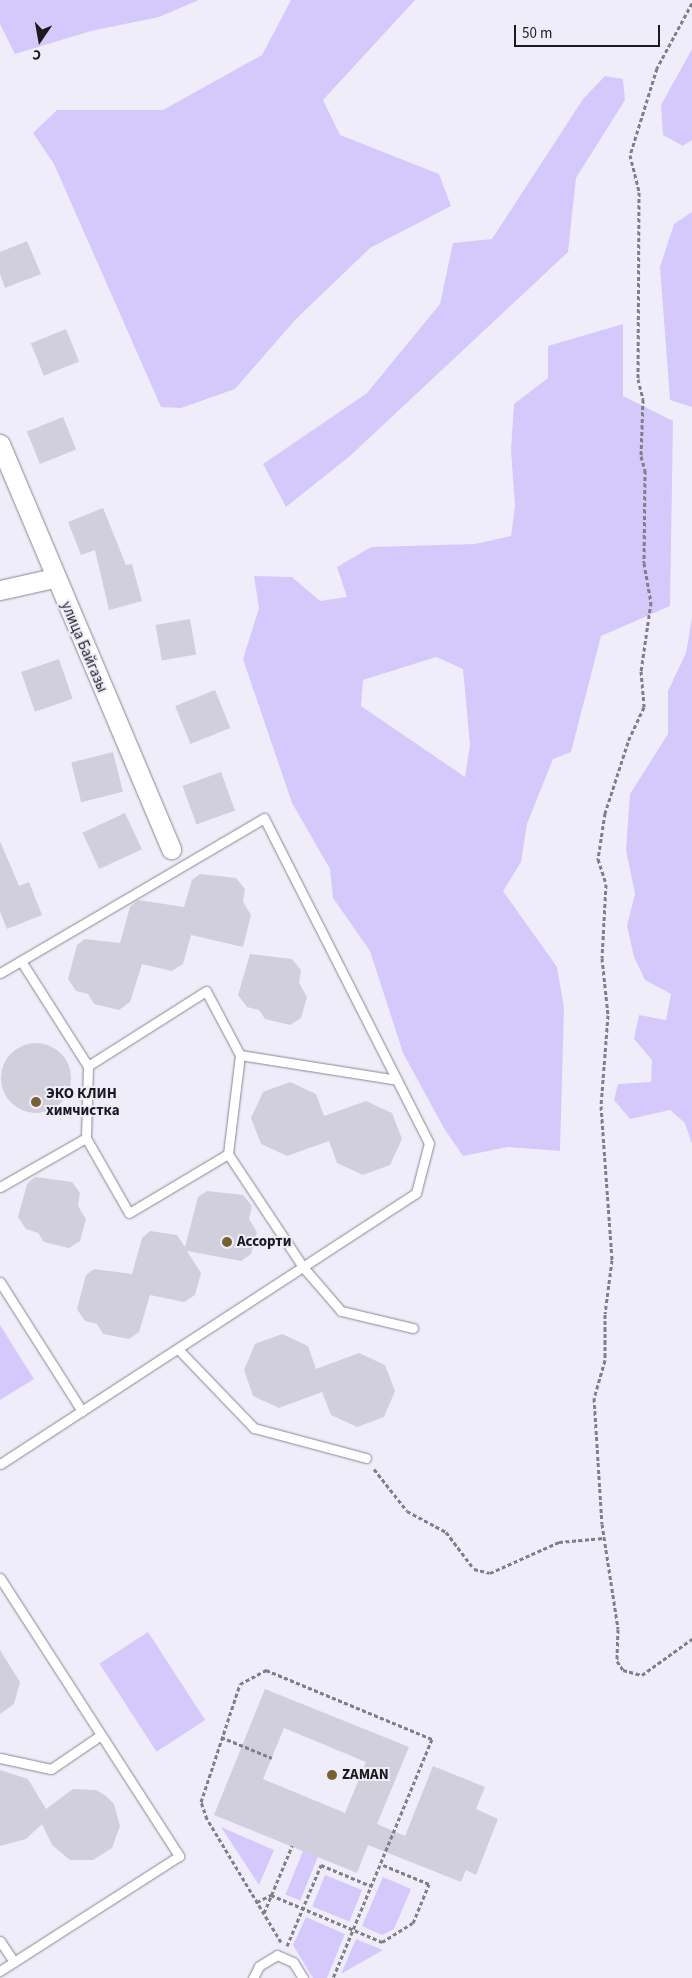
<!DOCTYPE html>
<html>
<head>
<meta charset="utf-8">
<style>
	body { margin:0 }
	#map { position:relative; width:692px; height:1978px; overflow:hidden; background:#f0edfa; font-family:"Source Sans 3",sans-serif }
	div>[style] { position:absolute }
	[style*='--x'] { left:calc(var(--x)*1px); top:calc(var(--y)*1px); width:calc(var(--w)*1px); rotate:calc(var(--a)*1deg) }
	.green>* { inset:0; background:#d5c9fc; transform-origin:0 0 }
	.building>* { inset:0; background:#d1cfdc; transform-origin:0 0 }
	.round { border-radius:50% }
	.path>* { height:3px; margin-top:-1.5px; transform-origin:0; background:repeating-linear-gradient(90deg,#807e87 0 4px,transparent 0 6.5px) }
	.roads { filter:drop-shadow(0 0 1px #898692) drop-shadow(0 0 1px #898692) }
	.lane>* { height:9px; margin:-4.5px; padding:0 4.5px; transform-origin:4.5px; border-radius:4.5px; background:#fff }
	.street>* { height:19px; margin:-9.5px; padding:0 9.5px; transform-origin:9.5px; border-radius:9.5px; background:#fff }
	.dots>* { width:14px; height:14px; translate:-50% -50%; box-sizing:border-box; border:2px solid #f0edfa; border-radius:50% }
	span { translate:-50% -50%; white-space:nowrap; text-align:center; line-height:1.15; -webkit-text-stroke:4px #f0edfa; paint-order:stroke }
	.street-label { font-size:15px; color:#1b1a1f }
	.poi-label { font-size:15px; color:#1b1a1f; font-weight:700 }
	.left { translate:0 -50%; text-align:left }
	.north { position:absolute; left:15px; top:15px; width:50px; height:50px; -webkit-text-stroke:4px #f0edfa; paint-order:stroke; rotate:192deg; font-size:14px; font-weight:700; line-height:20px; text-align:center; color:#1b1a1f }
	.north::after { content:''; display:block; margin:auto; width:18px; height:22px; background:#1b1a1f; clip-path:polygon(50% 0,100% 100%,50% 72%,0 100%) }
	.scale { position:absolute; left:514px; top:25px; width:146px; height:22px; box-sizing:border-box; border:2px solid #1b1a1f; border-top:0; padding-left:6px; font-size:15px; line-height:18px; white-space:nowrap; color:#1b1a1f; -webkit-text-stroke:4px #f0edfa; paint-order:stroke }
</style>
</head>
<body>
<div id="map">
	<div class="green">
		<div style="clip-path:polygon(0 0,199px 0,159px 17px,91px 31px,15px 54px,0 24px)"></div>
		<div style="clip-path:polygon(291px 0,415px 0,323px 100px,340px 135px,439px 174px,451px 206px,370px 248px,295px 320px,235px 389px,181px 408px,161px 407px,54px 164px,33px 133px,57px 110px,163px 110px,262px 55px)"></div>
		<div style="clip-path:polygon(692px 49px,692px 140px,683px 146px,663px 135px,661px 105px)"></div>
		<div style="clip-path:polygon(605px 76px,623px 79px,625px 100px,576px 178px,568px 252px,350px 456px,286px 507px,263px 464px,367px 393px,440px 304px,453px 243px,492px 239px,583px 99px)"></div>
		<div style="clip-path:polygon(692px 212px,692px 407px,670px 400px,660px 267px,674px 224px)"></div>
		<div style="clip-path:polygon(evenodd,623px 324px,623px 396px,673px 421px,670px 606px,601px 636px,571px 752px,553px 759px,527px 824px,521px 862px,503px 891px,557px 967px,564px 1008px,560px 1151px,508px 1147px,463px 1156px,445px 1130px,403px 1053px,370px 951px,333px 898px,330px 869px,292px 803px,243px 659px,259px 608px,254px 576px,292px 577px,320px 601px,347px 597px,337px 567px,371px 547px,475px 544px,511px 536px,515px 506px,511px 450px,514px 404px,548px 378px,548px 346px,623px 324px,436px 657px,463px 669px,470px 745px,465px 777px,361px 706px,363px 680px,436px 657px)"></div>
		<div style="clip-path:polygon(692px 618px,692px 1144px,685px 1123px,670px 1110px,630px 1119px,614px 1100px,618px 1084px,651px 1082px,652px 1060px,634px 1039px,639px 1015px,666px 1020px,671px 994px,645px 980px,634px 957px,627px 926px,635px 894px,626px 850px,630px 794px,668px 734px,668px 691px,686px 653px)"></div>
		<div style="clip-path:polygon(0 1325px,34px 1379px,0 1400px)"></div>
		<div style="left:148px;top:1632px;width:105px;height:58px;rotate:57deg"></div>
		<div style="clip-path:polygon(221px 1827px,274px 1850px,259px 1885px)"></div>
		<div style="left:303px;top:1851px;width:16px;height:47px;rotate:22deg"></div>
		<div style="left:325px;top:1875px;width:40px;height:34px;rotate:22deg"></div>
		<div style="clip-path:polygon(383px 1877px,411px 1889px,394px 1929px,382px 1935px,362px 1926px)"></div>
		<div style="clip-path:polygon(306px 1917px,345px 1934px,327px 1978px,313px 1978px,293px 1945px)"></div>
		<div style="clip-path:polygon(356px 1939px,383px 1950px,341px 1974px)"></div>
	</div>
	<div class="building">
		<div style="clip-path:polygon(27px 241px,41px 274px,5px 288px,0 274px,0 252px)"></div>
		<div style="left:66px;top:329px;width:35px;height:38px;rotate:68deg"></div>
		<div style="left:63px;top:417px;width:35px;height:39px;rotate:68deg"></div>
		<div style="clip-path:polygon(103px 508px,126px 565px,132px 564px,142px 601px,109px 610px,95px 550px,81px 555px,68px 522px)"></div>
		<div style="left:190px;top:619px;width:36px;height:35px;rotate:80deg"></div>
		<div style="left:59px;top:659px;width:42px;height:40px;rotate:71deg"></div>
		<div style="left:215px;top:690px;width:41px;height:43px;rotate:68deg"></div>
		<div style="left:113px;top:752px;width:41px;height:43px;rotate:76deg"></div>
		<div style="left:221px;top:772px;width:41px;height:41px;rotate:70deg"></div>
		<div style="left:125px;top:813px;width:40px;height:47px;rotate:65deg"></div>
		<div style="clip-path:polygon(0 841px,19px 886px,29px 882px,42px 915px,7px 929px,0 912px)"></div>
		<div style="clip-path:polygon(200px 874px,236px 878px,245px 889px,243px 902px,251px 915px,243px 947px,191px 935px,183px 964px,172px 971px,142px 964px,130px 1002px,119px 1010px,94px 1004px,88px 994px,76px 991px,68px 979px,77px 945px,85px 939px,120px 943px,130px 907px,138px 900px,184px 907px,192px 880px)"></div>
		<div style="clip-path:polygon(250px 954px,292px 959px,301px 970px,299px 983px,307px 997px,301px 1018px,290px 1025px,265px 1019px,259px 1010px,247px 1007px,238px 995px)"></div>
		<div class="round" style="left:1px;top:1043px;width:70px;height:70px"></div>
		<div style="clip-path:polygon(290px 1082px,316px 1094px,324px 1116px,366px 1101px,392px 1113px,402px 1139px,390px 1165px,363px 1175px,337px 1163px,329px 1141px,287px 1156px,261px 1144px,251px 1118px,263px 1092px)"></div>
		<div style="clip-path:polygon(35px 1177px,72px 1182px,80px 1193px,78px 1206px,86px 1219px,80px 1241px,69px 1248px,44px 1242px,38px 1233px,26px 1229px,18px 1217px,27px 1184px)"></div>
		<div style="clip-path:polygon(207px 1191px,243px 1195px,252px 1206px,249px 1219px,257px 1232px,251px 1254px,241px 1261px,187px 1251px,201px 1273px,195px 1295px,184px 1302px,150px 1295px,139px 1332px,129px 1339px,103px 1334px,97px 1324px,85px 1321px,77px 1309px,86px 1275px,94px 1269px,132px 1274px,142px 1238px,150px 1231px,177px 1235px,185px 1247px,198px 1197px)"></div>
		<div style="clip-path:polygon(282px 1334px,308px 1346px,316px 1369px,359px 1353px,385px 1365px,395px 1391px,384px 1417px,357px 1427px,331px 1415px,322px 1392px,279px 1408px,253px 1396px,244px 1370px,255px 1344px)"></div>
		<div style="clip-path:polygon(0 1650px,20px 1682px,14px 1704px,0 1714px)"></div>
		<div style="clip-path:polygon(evenodd,265px 1689px,409px 1747px,377px 1824px,405px 1836px,433px 1766px,485px 1787px,476px 1809px,498px 1819px,476px 1875px,466px 1870px,461px 1882px,368px 1845px,357px 1873px,214px 1815px,265px 1689px,284px 1728px,366px 1762px,345px 1813px,263px 1779px,284px 1728px)"></div>
		<div style="clip-path:polygon(0 1770px,28px 1779px,46px 1809px,73px 1789px,96px 1790px,106px 1796px,114px 1804px,120px 1826px,112px 1848px,93px 1860px,70px 1860px,52px 1845px,42px 1824px,26px 1839px,0 1846px)"></div>
	</div>
	<div class="path">
		<div style="--x:692;--y:3;--w:74;--a:118.3"></div>
		<div style="--x:657;--y:68;--w:91;--a:107.2"></div>
		<div style="--x:630;--y:155;--w:38;--a:76"></div>
		<div style="--x:639;--y:192;--w:187;--a:90.3"></div>
		<div style="--x:638;--y:379;--w:21;--a:76"></div>
		<div style="--x:643;--y:399;--w:57;--a:92"></div>
		<div style="--x:641;--y:456;--w:15;--a:74"></div>
		<div style="--x:645;--y:470;--w:93;--a:90.6"></div>
		<div style="--x:644;--y:563;--w:40;--a:80"></div>
		<div style="--x:651;--y:602;--w:70;--a:98.2"></div>
		<div style="--x:641;--y:671;--w:36;--a:85"></div>
		<div style="--x:644;--y:707;--w:38;--a:115"></div>
		<div style="--x:628;--y:742;--w:75;--a:107.9"></div>
		<div style="--x:605;--y:813;--w:47;--a:98.7"></div>
		<div style="--x:598;--y:859;--w:26;--a:72"></div>
		<div style="--x:606;--y:884;--w:74;--a:93.1"></div>
		<div style="--x:602;--y:958;--w:57;--a:84"></div>
		<div style="--x:608;--y:1015;--w:91;--a:94.4"></div>
		<div style="--x:601;--y:1106;--w:154;--a:85.9"></div>
		<div style="--x:612;--y:1260;--w:54;--a:97.4"></div>
		<div style="--x:605;--y:1314;--w:46;--a:90"></div>
		<div style="--x:605;--y:1360;--w:40;--a:106"></div>
		<div style="--x:594;--y:1398;--w:126;--a:86.4"></div>
		<div style="--x:602;--y:1524;--w:106;--a:81.3"></div>
		<div style="--x:618;--y:1629;--w:32;--a:92"></div>
		<div style="--x:617;--y:1661;--w:11;--a:56"></div>
		<div style="--x:623;--y:1670;--w:20;--a:15"></div>
		<div style="--x:642;--y:1675;--w:62;--a:-35.8"></div>
		<div style="--x:374;--y:1469;--w:53;--a:51.8"></div>
		<div style="--x:407;--y:1511;--w:44;--a:28.3"></div>
		<div style="--x:446;--y:1532;--w:46;--a:52.9"></div>
		<div style="--x:474;--y:1569;--w:16;--a:14"></div>
		<div style="--x:490;--y:1573;--w:76;--a:-24.2"></div>
		<div style="--x:559;--y:1542;--w:45;--a:-5.1"></div>
		<div style="--x:221;--y:1737;--w:55;--a:22.4"></div>
		<div style="--x:257;--y:1902;--w:16;--a:-27"></div>
		<div style="--x:271;--y:1895;--w:121;--a:22.9"></div>
		<div style="--x:382;--y:1942;--w:36;--a:-32"></div>
		<div style="--x:413;--y:1923;--w:42;--a:-67.7"></div>
		<div style="--x:429;--y:1884;--w:52;--a:-157.4"></div>
		<div style="--x:264;--y:1913;--w:73;--a:-67.3"></div>
		<div style="--x:281;--y:1942;--w:144;--a:-121"></div>
		<div style="--x:207;--y:1819;--w:18;--a:-109"></div>
		<div style="--x:201;--y:1802;--w:124;--a:-71.7"></div>
		<div style="--x:240;--y:1684;--w:30;--a:-28"></div>
		<div style="--x:266;--y:1670;--w:180;--a:22.6"></div>
		<div style="--x:432;--y:1739;--w:259;--a:112.5"></div>
		<div style="--x:287;--y:1946;--w:88;--a:-67.2"></div>
		<div style="--x:321;--y:1865;--w:54;--a:22.8"></div>
	</div>
	<div class="roads">
		<div class="lane">
			<div style="--x:21;--y:961;--w:125;--a:57.5"></div>
			<div style="--x:0;--y:973;--w:306;--a:-30.4"></div>
			<div style="--x:264;--y:818;--w:364;--a:63.1"></div>
			<div style="--x:429;--y:1143;--w:52;--a:104.6"></div>
			<div style="--x:416;--y:1193;--w:496;--a:146.9"></div>
			<div style="--x:240;--y:1055;--w:159;--a:9"></div>
			<div style="--x:228;--y:1154;--w:100;--a:-83.1"></div>
			<div style="--x:240;--y:1055;--w:72;--a:-118"></div>
			<div style="--x:206;--y:991;--w:140;--a:147.6"></div>
			<div style="--x:88;--y:1066;--w:72;--a:91.6"></div>
			<div style="--x:86;--y:1138;--w:86;--a:60.2"></div>
			<div style="--x:129;--y:1213;--w:115;--a:-30.8"></div>
			<div style="--x:228;--y:1154;--w:136;--a:56.4"></div>
			<div style="--x:303;--y:1267;--w:58;--a:49.2"></div>
			<div style="--x:341;--y:1311;--w:74;--a:13.3"></div>
			<div style="--x:0;--y:1187;--w:99;--a:-29.7"></div>
			<div style="--x:0;--y:1282;--w:153;--a:57.6"></div>
			<div style="--x:178;--y:1349;--w:110;--a:46.1"></div>
			<div style="--x:254;--y:1428;--w:116;--a:15"></div>
			<div style="--x:0;--y:1578;--w:331;--a:57.2"></div>
			<div style="--x:179;--y:1856;--w:213;--a:147.3"></div>
			<div style="--x:0;--y:1758;--w:52;--a:12.2"></div>
			<div style="--x:51;--y:1769;--w:60;--a:-34.2"></div>
			<div style="--x:0;--y:1941;--w:25;--a:56"></div>
			<div style="--x:253;--y:1978;--w:13;--a:-63"></div>
			<div style="--x:259;--y:1966;--w:21;--a:-31"></div>
			<div style="--x:277;--y:1955;--w:17;--a:24"></div>
			<div style="--x:293;--y:1962;--w:19;--a:58"></div>
		</div>
		<div class="street">
			<div style="--x:0;--y:444;--w:440;--a:67.1"></div>
			<div style="--x:0;--y:590;--w:55;--a:-12.5"></div>
		</div>
	</div>
	<div class="dots">
		<div style="left:36px;top:1102px;background:#776131"></div>
		<div style="left:227px;top:1242px;background:#776131"></div>
		<div style="left:332px;top:1775px;background:#776131"></div>
	</div>
	<div class="street-label">
		<span style="left:84px;top:647px;rotate:67deg">улица Байгазы</span>
	</div>
	<div class="poi-label">
		<span class="left" style="left:46px;top:1102px">ЭКО КЛИН<br>химчистка</span>
		<span class="left" style="left:237px;top:1242px">Ассорти</span>
		<span class="left" style="left:342px;top:1775px">ZAMAN</span>
	</div>
	<div class="north">С</div>
	<div class="scale">50 m</div>
</div>
</body>
</html>
